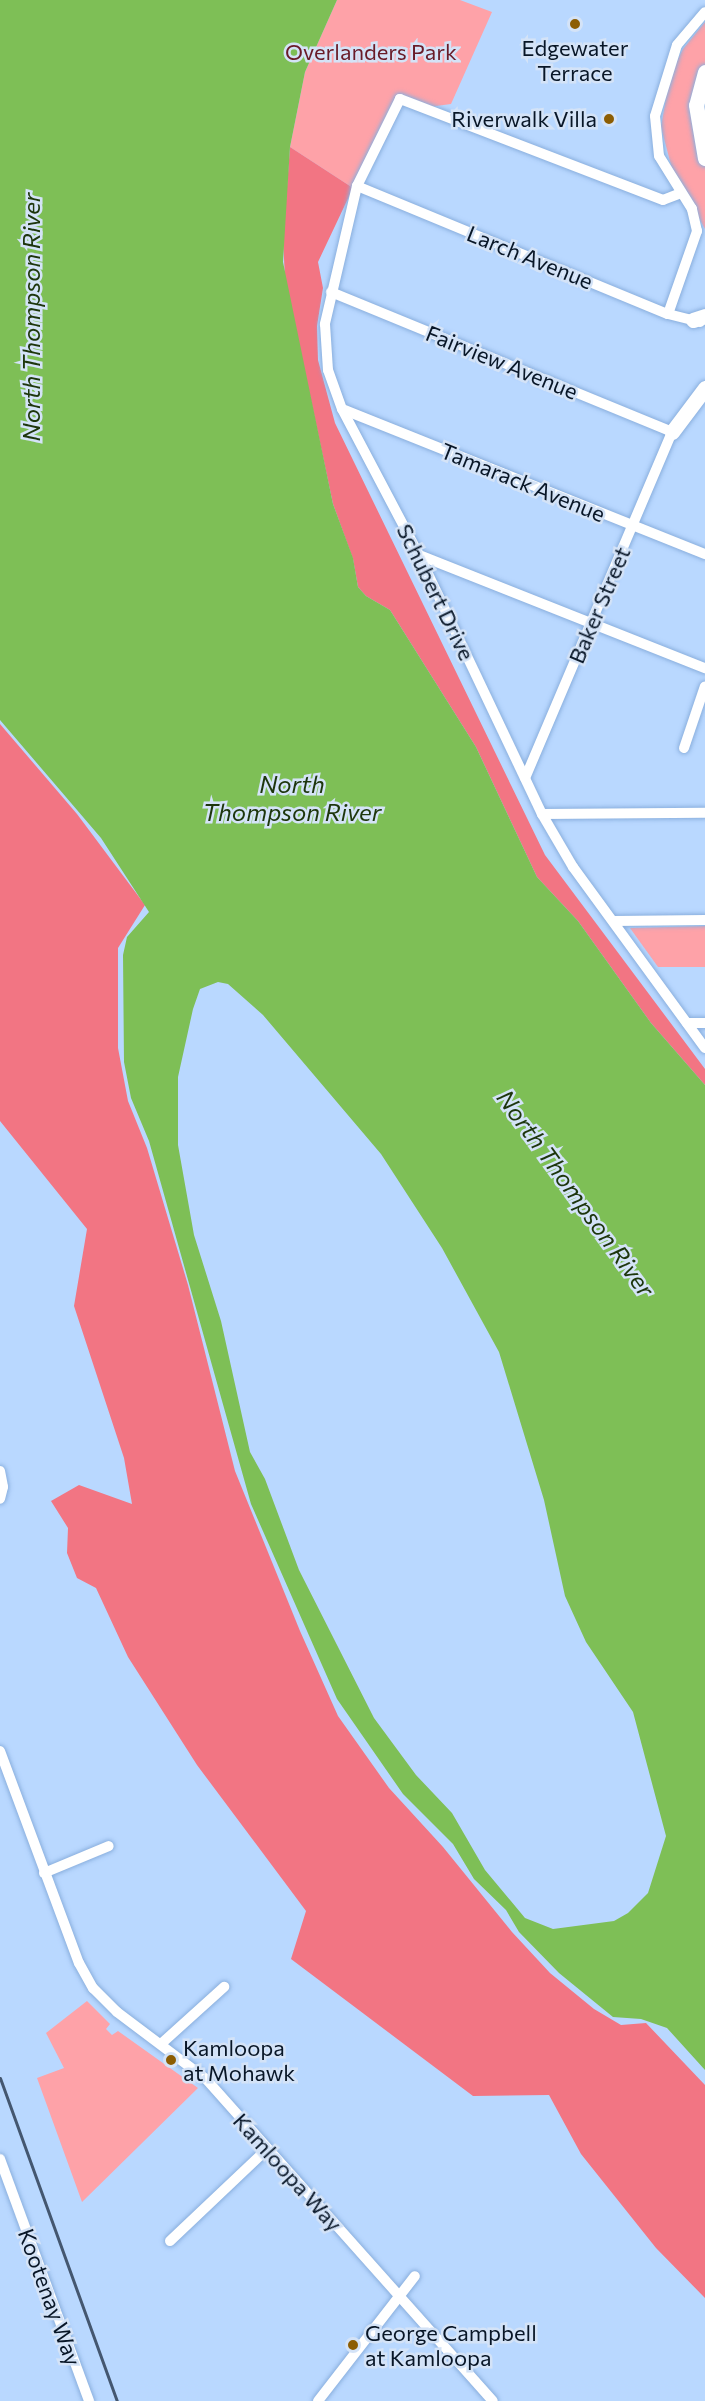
<!DOCTYPE html>
<html>
<head>
<meta charset="utf-8">
<style>
	body { margin:0 }
	#map { position:relative; width:705px; height:2401px; overflow:hidden; background:#b9d8ff; font-family:Commissioner,sans-serif }
	div>[style] { position:absolute }
	[style*='--x'] { left:calc(var(--x)*1px); top:calc(var(--y)*1px); width:calc(var(--w)*1px); rotate:calc(var(--a)*1deg) }
	.green>* { inset:0; background:#fea2a8 }
	.forest>* { inset:0; background:#f27583 }
	.water>* { inset:0; background:#7ebf56 }
	.roads { filter:drop-shadow(0 0 2px #8aafde) drop-shadow(0 0 2px #8aafde) }
	.minor>* { height:10px; margin:-5px; padding:0 5px; transform-origin:5px; border-radius:5px; background:#fff }
	.secondary>* { height:15px; margin:-7.5px; padding:0 7.5px; transform-origin:7.5px; border-radius:7.5px; background:#fff }
	.rail>* { height:3px; margin:-1.5px; padding:0 1.5px; transform-origin:1.5px; border-radius:1.5px; background:#445770 }
	.dots>* { width:16px; height:16px; translate:-50% -50%; box-sizing:border-box; border:3px solid #d4e3f7; border-radius:50% }
	span { translate:-50% -50%; white-space:nowrap; text-align:center; line-height:1.15; -webkit-text-stroke:5px #d4e3f7; paint-order:stroke }
	.poi-label { font-size:22px; color:#081627 }
	.right { translate:-100% -50%; text-align:right }
	.left { translate:0 -50%; text-align:left }
	.park-label { font-size:22px; color:#691b28 }
	.street-label { font-size:22px; color:#081627 }
	.water-label { font-size:24px; color:#1d360c; font-style:italic }
</style>
</head>
<body>
<div id="map">
	<div class="green">
		<div style="clip-path:polygon(337px 0,460px 0,492px 12px,451px 104px,429px 107px,397px 96px,353px 188px,290px 147px,305px 72px)"></div>
		<div style="clip-path:polygon(705px 22px,705px 67px,693px 105px,705px 163px,705px 229px,672px 169px,661px 127px,670px 75px,683px 49px)"></div>
		<div style="clip-path:polygon(705px 926px,705px 967px,658px 967px,630px 928px)"></div>
		<div style="clip-path:polygon(87px 2001px,110px 2024px,106px 2029px,112px 2035px,118px 2031px,198px 2088px,82px 2202px,37px 2078px,64px 2068px,46px 2033px)"></div>
	</div>
	<div class="forest">
		<div style="clip-path:polygon(290px 147px,353px 188px,318px 262px,323px 288px,317px 326px,318px 360px,335px 423px,545px 855px,705px 1069px,705px 1085px,651px 1023px,578px 921px,537px 877px,476px 747px,390px 610px,366px 596px,358px 587px,353px 559px,333px 504px,285px 278px,283px 239px)"></div>
		<div style="clip-path:polygon(0 724px,77px 814px,145px 905px,118px 948px,118px 1048px,128px 1101px,147px 1148px,188px 1285px,235px 1471px,300px 1631px,338px 1716px,389px 1788px,443px 1847px,512px 1932px,550px 1973px,594px 2009px,621px 2025px,646px 2023px,705px 2085px,705px 2298px,656px 2248px,581px 2154px,549px 2095px,473px 2096px,291px 1959px,306px 1911px,197px 1765px,128px 1657px,96px 1588px,77px 1578px,67px 1553px,68px 1528px,51px 1501px,79px 1485px,132px 1504px,124px 1458px,74px 1306px,87px 1229px,0 1121px)"></div>
	</div>
	<div class="water">
		<div style="clip-path:polygon(evenodd,0 0,337px 0,305px 72px,290px 147px,283px 262px,333px 504px,353px 558px,358px 587px,366px 596px,390px 610px,476px 747px,537px 877px,578px 921px,651px 1023px,705px 1085px,705px 2070px,667px 2028px,641px 2019px,613px 2017px,559px 1973px,519px 1932px,506px 1910px,474px 1879px,453px 1844px,403px 1794px,337px 1699px,251px 1504px,149px 1141px,131px 1098px,124px 1062px,123px 955px,127px 937px,149px 912px,101px 838px,0 720px,0 0,218px 982px,228px 984px,263px 1015px,381px 1154px,442px 1248px,499px 1352px,544px 1500px,565px 1596px,586px 1642px,633px 1712px,666px 1836px,648px 1893px,628px 1913px,614px 1921px,553px 1929px,525px 1918px,485px 1870px,452px 1813px,416px 1775px,374px 1718px,299px 1570px,265px 1479px,250px 1452px,221px 1321px,194px 1235px,178px 1145px,178px 1077px,193px 1009px,200px 989px,218px 982px)"></div>
	</div>
	<div class="roads">
		<div class="minor">
			<div style="--x:357;--y:186;--w:336;--a:22.4"></div>
			<div style="--x:668;--y:314;--w:33;--a:14"></div>
			<div style="--x:681;--y:193;--w:19;--a:159"></div>
			<div style="--x:663;--y:200;--w:282;--a:-159"></div>
			<div style="--x:400;--y:99;--w:97;--a:116.3"></div>
			<div style="--x:357;--y:186;--w:142;--a:103.1"></div>
			<div style="--x:325;--y:324;--w:46;--a:86.3"></div>
			<div style="--x:328;--y:370;--w:41;--a:70.3"></div>
			<div style="--x:342;--y:409;--w:165;--a:62.2"></div>
			<div style="--x:419;--y:555;--w:287;--a:64.6"></div>
			<div style="--x:542;--y:814;--w:61;--a:59.7"></div>
			<div style="--x:573;--y:867;--w:224;--a:53.9"></div>
			<div style="--x:331;--y:292;--w:369;--a:22.3"></div>
			<div style="--x:672;--y:432;--w:376;--a:113"></div>
			<div style="--x:668;--y:314;--w:88;--a:-70.7"></div>
			<div style="--x:697;--y:231;--w:23;--a:-103"></div>
			<div style="--x:692;--y:209;--w:62;--a:-121.9"></div>
			<div style="--x:659;--y:156;--w:40;--a:-95.7"></div>
			<div style="--x:655;--y:116;--w:74;--a:-72.8"></div>
			<div style="--x:677;--y:45;--w:43;--a:-49.7"></div>
			<div style="--x:342;--y:409;--w:391;--a:21.8"></div>
			<div style="--x:419;--y:555;--w:308;--a:21.6"></div>
			<div style="--x:684;--y:748;--w:65;--a:-71.3"></div>
			<div style="--x:542;--y:814;--w:163;--a:-0.4"></div>
			<div style="--x:614;--y:921;--w:91;--a:-0.6"></div>
			<div style="--x:687;--y:1023;--w:18;--a:0"></div>
			<div style="--x:0;--y:1471;--w:16;--a:79"></div>
			<div style="--x:3;--y:1487;--w:12;--a:104"></div>
			<div style="--x:0;--y:1751;--w:226;--a:69.6"></div>
			<div style="--x:79;--y:1963;--w:29;--a:61"></div>
			<div style="--x:93;--y:1988;--w:34;--a:45"></div>
			<div style="--x:117;--y:2012;--w:111;--a:37"></div>
			<div style="--x:206;--y:2079;--w:431;--a:48.3"></div>
			<div style="--x:44;--y:1873;--w:70;--a:-22.6"></div>
			<div style="--x:162;--y:2043;--w:84;--a:-42.1"></div>
			<div style="--x:0;--y:2159;--w:258;--a:69.8"></div>
			<div style="--x:170;--y:2241;--w:134;--a:-43.5"></div>
			<div style="--x:318;--y:2401;--w:158;--a:-52.2"></div>
		</div>
		<div class="secondary">
			<div style="--x:705;--y:72;--w:34;--a:105"></div>
			<div style="--x:696;--y:105;--w:54;--a:80.4"></div>
			<div style="--x:693;--y:320;--w:13;--a:-18"></div>
			<div style="--x:672;--y:432;--w:55;--a:-53.1"></div>
		</div>
	</div>
	<div class="rail">
		<div style="--x:0;--y:2078;--w:344;--a:70.1"></div>
	</div>
	<div class="dots">
		<div style="left:575px;top:24px;background:#8c5d03"></div>
		<div style="left:609px;top:119px;background:#8c5d03"></div>
		<div style="left:171px;top:2060px;background:#8c5d03"></div>
		<div style="left:353px;top:2345px;background:#8c5d03"></div>
	</div>
	<div class="poi-label">
		<span style="left:575px;top:60px">Edgewater<br>Terrace</span>
		<span class="right" style="left:597px;top:119px">Riverwalk Villa</span>
		<span class="left" style="left:183px;top:2060px">Kamloopa<br>at Mohawk</span>
		<span class="left" style="left:365px;top:2345px">George Campbell<br>at Kamloopa</span>
	</div>
	<div class="park-label">
		<span style="left:371px;top:52px">Overlanders Park</span>
	</div>
	<div class="street-label">
		<span style="left:530px;top:257px;rotate:22deg">Larch Avenue</span>
		<span style="left:502px;top:362px;rotate:22deg">Fairview Avenue</span>
		<span style="left:523px;top:482px;rotate:22deg">Tamarack Avenue</span>
		<span style="left:436px;top:592px;rotate:64deg">Schubert Drive</span>
		<span style="left:599px;top:605px;rotate:-67deg">Baker Street</span>
		<span style="left:288px;top:2172px;rotate:48deg">Kamloopa Way</span>
		<span style="left:50px;top:2297px;rotate:70deg">Kootenay Way</span>
	</div>
	<div class="water-label">
		<span style="left:31px;top:317px;rotate:-90deg">North Thompson River</span>
		<span style="left:292px;top:798px">North<br>Thompson River</span>
		<span style="left:576px;top:1193px;rotate:54deg">North Thompson River</span>
	</div>
</div>
</body>
</html>
